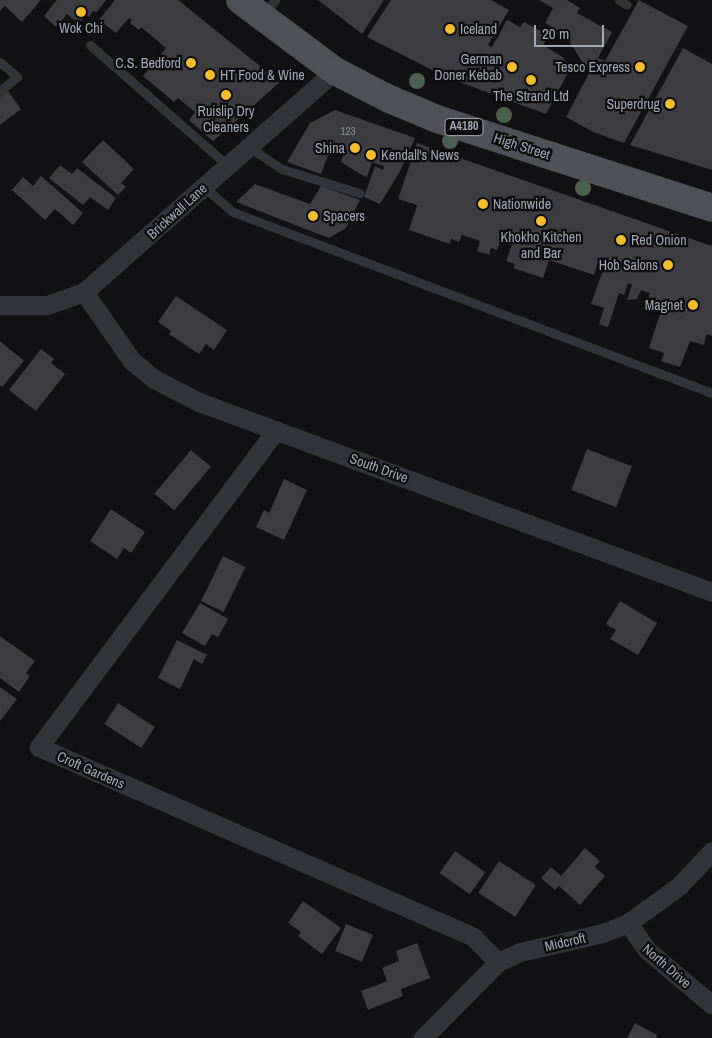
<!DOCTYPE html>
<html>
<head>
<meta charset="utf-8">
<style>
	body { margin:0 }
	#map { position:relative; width:712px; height:1038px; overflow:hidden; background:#121214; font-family:"Archivo Narrow",sans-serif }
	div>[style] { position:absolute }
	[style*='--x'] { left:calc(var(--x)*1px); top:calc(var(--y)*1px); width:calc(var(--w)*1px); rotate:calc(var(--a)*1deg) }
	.building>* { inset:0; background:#3c3c41; transform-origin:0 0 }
	.service>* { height:9px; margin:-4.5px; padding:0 4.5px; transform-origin:4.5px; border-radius:4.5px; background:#333439 }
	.minor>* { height:19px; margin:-9.5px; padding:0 9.5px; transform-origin:9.5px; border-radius:9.5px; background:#333439 }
	.primary>* { height:28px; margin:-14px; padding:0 14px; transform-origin:14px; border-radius:14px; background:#4f5058 }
	.trees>* { width:16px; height:16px; margin:-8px; border-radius:50%; background:#4b604f }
	.dots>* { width:14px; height:14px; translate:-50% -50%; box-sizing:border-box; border:2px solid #0d0d0f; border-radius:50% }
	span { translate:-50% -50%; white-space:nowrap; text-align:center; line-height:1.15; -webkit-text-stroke:4.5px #0d0d0f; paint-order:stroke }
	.number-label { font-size:11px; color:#898c98 }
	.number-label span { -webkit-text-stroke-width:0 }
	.shield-label span { padding:1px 4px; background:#0d0d0f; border:1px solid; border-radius:4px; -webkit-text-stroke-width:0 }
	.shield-label { font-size:12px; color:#a3a7b5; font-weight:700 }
	.poi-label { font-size:14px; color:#a3a7b5 }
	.left { translate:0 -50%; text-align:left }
	.right { translate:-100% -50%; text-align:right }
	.street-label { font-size:14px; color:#a3a7b5 }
	.scale { position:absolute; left:534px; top:25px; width:70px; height:22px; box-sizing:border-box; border:2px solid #a3a7b5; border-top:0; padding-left:6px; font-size:15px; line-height:18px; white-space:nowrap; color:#a3a7b5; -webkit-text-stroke:4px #0d0d0f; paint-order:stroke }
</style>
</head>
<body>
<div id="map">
	<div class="building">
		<div style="clip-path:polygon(0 0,41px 0,22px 22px,5px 6px,0 11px)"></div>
		<div style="clip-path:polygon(57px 0,106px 0,96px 13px,94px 10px,89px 17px,86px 14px,79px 24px,67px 14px,56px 27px,44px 16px)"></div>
		<div style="clip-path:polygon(115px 0,178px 0,280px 82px,213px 141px,189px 120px,195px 112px,178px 98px,174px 102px,143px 76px,166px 48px,141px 27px,139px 30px,130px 23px,132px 20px,129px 18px,116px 33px,99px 20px)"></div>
		<div style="clip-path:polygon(318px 0,384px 0,362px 34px)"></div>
		<div style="clip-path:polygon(391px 0,491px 0,509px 10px,488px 45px,492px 47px,507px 20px,520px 27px,524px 22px,543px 32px,546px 40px,543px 45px,564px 58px,569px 71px,546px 114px,446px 77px,367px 37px)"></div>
		<div style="clip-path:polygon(539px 0,567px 0,580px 8px,577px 13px,612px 32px,598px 58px,605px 61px,639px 0,688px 26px,624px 143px,593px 132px,566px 117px,589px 73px,565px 34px,545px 23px,553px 8px)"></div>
		<div style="clip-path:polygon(683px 48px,712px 64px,712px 170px,630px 145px)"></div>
		<div style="clip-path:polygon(8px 91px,21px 109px,0 125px,0 97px)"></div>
		<div style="clip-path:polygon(335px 110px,415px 138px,399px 173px,380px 204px,364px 197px,375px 166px,383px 170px,384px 166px,372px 162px,367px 177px,362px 175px,341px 162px,346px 148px,327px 142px,325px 148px,330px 150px,321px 174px,287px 162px,310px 123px)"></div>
		<div style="clip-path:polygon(103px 140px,134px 169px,121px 183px,126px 187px,118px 195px,82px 162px)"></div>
		<div style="clip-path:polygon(417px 143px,712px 246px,712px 336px,707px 334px,704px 345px,690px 341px,680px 367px,661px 361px,664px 353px,649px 348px,661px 311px,646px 304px,650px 293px,641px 290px,637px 299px,627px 300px,632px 285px,628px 283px,624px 295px,619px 293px,608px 327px,599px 324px,604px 308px,591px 304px,606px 262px,599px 259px,594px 275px,549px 260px,543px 278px,513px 268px,515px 264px,506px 261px,512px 245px,500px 241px,497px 250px,491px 248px,489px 255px,477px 251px,480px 241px,462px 235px,459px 242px,451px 239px,450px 244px,409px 230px,417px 205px,398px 199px)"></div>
		<div style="clip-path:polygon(60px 165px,72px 174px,77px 168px,116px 198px,108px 210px,90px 197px,83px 205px,49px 178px)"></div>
		<div style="clip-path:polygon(41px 176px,83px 213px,73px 225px,55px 209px,45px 220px,12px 190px,23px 177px,33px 186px)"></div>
		<div style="clip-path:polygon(255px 184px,310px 204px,321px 186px,360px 200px,346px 228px,329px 238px,236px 202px)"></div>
		<div style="clip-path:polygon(176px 296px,227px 330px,214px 350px,206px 344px,199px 354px,169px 334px,171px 331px,158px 322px)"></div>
		<div style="clip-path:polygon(0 341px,24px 361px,2px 387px,0 385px)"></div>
		<div style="clip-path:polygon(41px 349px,54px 359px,51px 363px,65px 374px,36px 411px,9px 390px)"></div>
		<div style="left:587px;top:449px;width:48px;height:44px;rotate:21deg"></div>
		<div style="left:191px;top:450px;width:26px;height:57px;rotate:40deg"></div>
		<div style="clip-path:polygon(284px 479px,307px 490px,284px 540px,256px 527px,264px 510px,269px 513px)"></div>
		<div style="clip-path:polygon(111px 509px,145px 532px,131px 553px,124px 548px,117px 559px,90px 541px)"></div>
		<div style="left:223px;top:556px;width:25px;height:50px;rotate:26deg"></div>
		<div style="clip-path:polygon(620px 601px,657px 623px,638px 655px,610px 639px,616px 630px,606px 624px)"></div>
		<div style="clip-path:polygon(200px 603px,228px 619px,218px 637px,212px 634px,205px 646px,182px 633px)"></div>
		<div style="clip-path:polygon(0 636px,35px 661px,26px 673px,30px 676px,19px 692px,0 678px)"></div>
		<div style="clip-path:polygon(177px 640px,207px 655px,202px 664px,194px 659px,180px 689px,158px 678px)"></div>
		<div style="clip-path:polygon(0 687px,17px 699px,0 721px)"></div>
		<div style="left:118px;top:703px;width:44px;height:25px;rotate:33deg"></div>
		<div style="clip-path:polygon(585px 848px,600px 861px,595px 867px,605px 876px,580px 905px,559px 886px,555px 890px,541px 878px,551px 867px,561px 876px)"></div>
		<div style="left:455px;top:851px;width:37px;height:27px;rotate:35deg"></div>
		<div style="left:499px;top:861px;width:44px;height:38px;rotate:33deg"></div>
		<div style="clip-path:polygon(303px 901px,341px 928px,322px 954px,298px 936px,301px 932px,288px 923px)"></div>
		<div style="left:346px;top:924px;width:29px;height:29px;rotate:22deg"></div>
		<div style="clip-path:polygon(417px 943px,430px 978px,401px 989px,403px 996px,368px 1010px,361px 991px,387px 981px,382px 968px,399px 961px,396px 951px)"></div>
		<div style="clip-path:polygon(635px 1023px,657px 1035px,656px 1038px,627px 1038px)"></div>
	</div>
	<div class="service">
		<div style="--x:619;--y:0;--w:9;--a:32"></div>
		<div style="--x:264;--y:14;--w:18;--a:-52"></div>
		<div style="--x:90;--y:45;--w:184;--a:41.2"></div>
		<div style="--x:0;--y:62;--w:23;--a:41"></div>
		<div style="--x:17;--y:77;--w:22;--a:141"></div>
		<div style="--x:249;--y:147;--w:40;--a:34"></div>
		<div style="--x:282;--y:169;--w:81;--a:17.3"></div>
		<div style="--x:204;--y:187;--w:38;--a:41"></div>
		<div style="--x:233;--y:212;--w:512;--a:20.7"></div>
	</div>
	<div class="minor">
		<div style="--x:84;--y:292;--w:84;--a:55.2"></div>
		<div style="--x:132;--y:361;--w:28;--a:39"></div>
		<div style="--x:154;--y:379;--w:51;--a:27.1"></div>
		<div style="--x:199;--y:402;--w:547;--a:20.32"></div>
		<div style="--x:0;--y:305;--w:47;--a:0"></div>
		<div style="--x:47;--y:305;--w:39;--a:-19"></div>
		<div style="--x:84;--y:292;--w:334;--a:-41.4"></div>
		<div style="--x:276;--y:430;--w:396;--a:126.8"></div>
		<div style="--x:39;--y:747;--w:474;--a:23.6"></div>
		<div style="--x:473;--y:937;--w:35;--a:45"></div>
		<div style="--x:628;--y:923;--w:33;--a:55"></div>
		<div style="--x:647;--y:950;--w:85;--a:40.2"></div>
		<div style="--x:423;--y:1038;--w:107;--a:-45.4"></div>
		<div style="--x:498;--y:962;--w:24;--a:-24"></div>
		<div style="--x:520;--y:952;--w:85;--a:-12.9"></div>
		<div style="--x:603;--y:933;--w:27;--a:-22"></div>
		<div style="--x:628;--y:923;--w:63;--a:-36"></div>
		<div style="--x:679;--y:886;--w:48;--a:-46.7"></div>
	</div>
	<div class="primary">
		<div style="--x:240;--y:0;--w:119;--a:36.8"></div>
		<div style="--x:335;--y:71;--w:59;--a:27.4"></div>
		<div style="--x:387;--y:98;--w:54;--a:22.8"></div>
		<div style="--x:437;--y:119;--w:289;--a:17.9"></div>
	</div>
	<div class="trees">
		<div style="left:417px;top:81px"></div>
		<div style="left:504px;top:115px"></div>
		<div style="left:450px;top:141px"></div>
		<div style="left:583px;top:188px"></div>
	</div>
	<div class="dots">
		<div style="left:81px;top:12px;background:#f4bd2a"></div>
		<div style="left:450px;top:29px;background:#f4bd2a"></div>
		<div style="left:191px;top:63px;background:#f4bd2a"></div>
		<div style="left:512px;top:67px;background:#f4bd2a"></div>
		<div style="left:640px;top:67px;background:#f4bd2a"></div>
		<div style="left:210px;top:75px;background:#f4bd2a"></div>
		<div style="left:531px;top:80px;background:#f4bd2a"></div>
		<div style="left:226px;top:95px;background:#f4bd2a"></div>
		<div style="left:670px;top:104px;background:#f4bd2a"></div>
		<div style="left:355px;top:148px;background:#f4bd2a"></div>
		<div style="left:371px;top:155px;background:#f4bd2a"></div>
		<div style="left:483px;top:204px;background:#f4bd2a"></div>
		<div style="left:313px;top:216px;background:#f4bd2a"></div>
		<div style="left:541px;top:221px;background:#f4bd2a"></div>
		<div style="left:621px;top:240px;background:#f4bd2a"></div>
		<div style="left:668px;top:265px;background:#f4bd2a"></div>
		<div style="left:693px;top:305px;background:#f4bd2a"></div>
	</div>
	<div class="number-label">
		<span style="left:348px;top:131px">123</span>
	</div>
	<div class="shield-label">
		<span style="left:464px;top:127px">A4180</span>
	</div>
	<div class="poi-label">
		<span style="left:81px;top:28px">Wok Chi</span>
		<span class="left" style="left:460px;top:29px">Iceland</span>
		<span class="right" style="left:502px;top:67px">German<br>Doner Kebab</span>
		<span class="right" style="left:181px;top:63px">C.S. Bedford</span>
		<span class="right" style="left:630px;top:67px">Tesco Express</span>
		<span class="left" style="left:220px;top:75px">HT Food &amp; Wine</span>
		<span style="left:531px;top:96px">The Strand Ltd</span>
		<span class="right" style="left:660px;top:104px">Superdrug</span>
		<span style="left:226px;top:119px">Ruislip Dry<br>Cleaners</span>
		<span class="right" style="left:345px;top:148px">Shina</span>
		<span class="left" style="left:381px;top:155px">Kendall's News</span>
		<span class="left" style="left:493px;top:204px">Nationwide</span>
		<span class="left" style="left:323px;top:216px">Spacers</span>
		<span style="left:541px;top:245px">Khokho Kitchen<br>and Bar</span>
		<span class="left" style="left:631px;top:240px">Red Onion</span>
		<span class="right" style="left:658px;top:265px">Hob Salons</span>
		<span class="right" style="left:683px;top:305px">Magnet</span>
	</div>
	<div class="street-label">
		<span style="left:522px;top:146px;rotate:18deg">High Street</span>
		<span style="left:177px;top:211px;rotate:-42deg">Brickwall Lane</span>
		<span style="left:379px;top:468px;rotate:20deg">South Drive</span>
		<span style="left:91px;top:770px;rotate:24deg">Croft Gardens</span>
		<span style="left:565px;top:942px;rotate:-13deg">Midcroft</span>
		<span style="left:667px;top:966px;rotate:41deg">North Drive</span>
	</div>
	<div class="scale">20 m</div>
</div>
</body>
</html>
